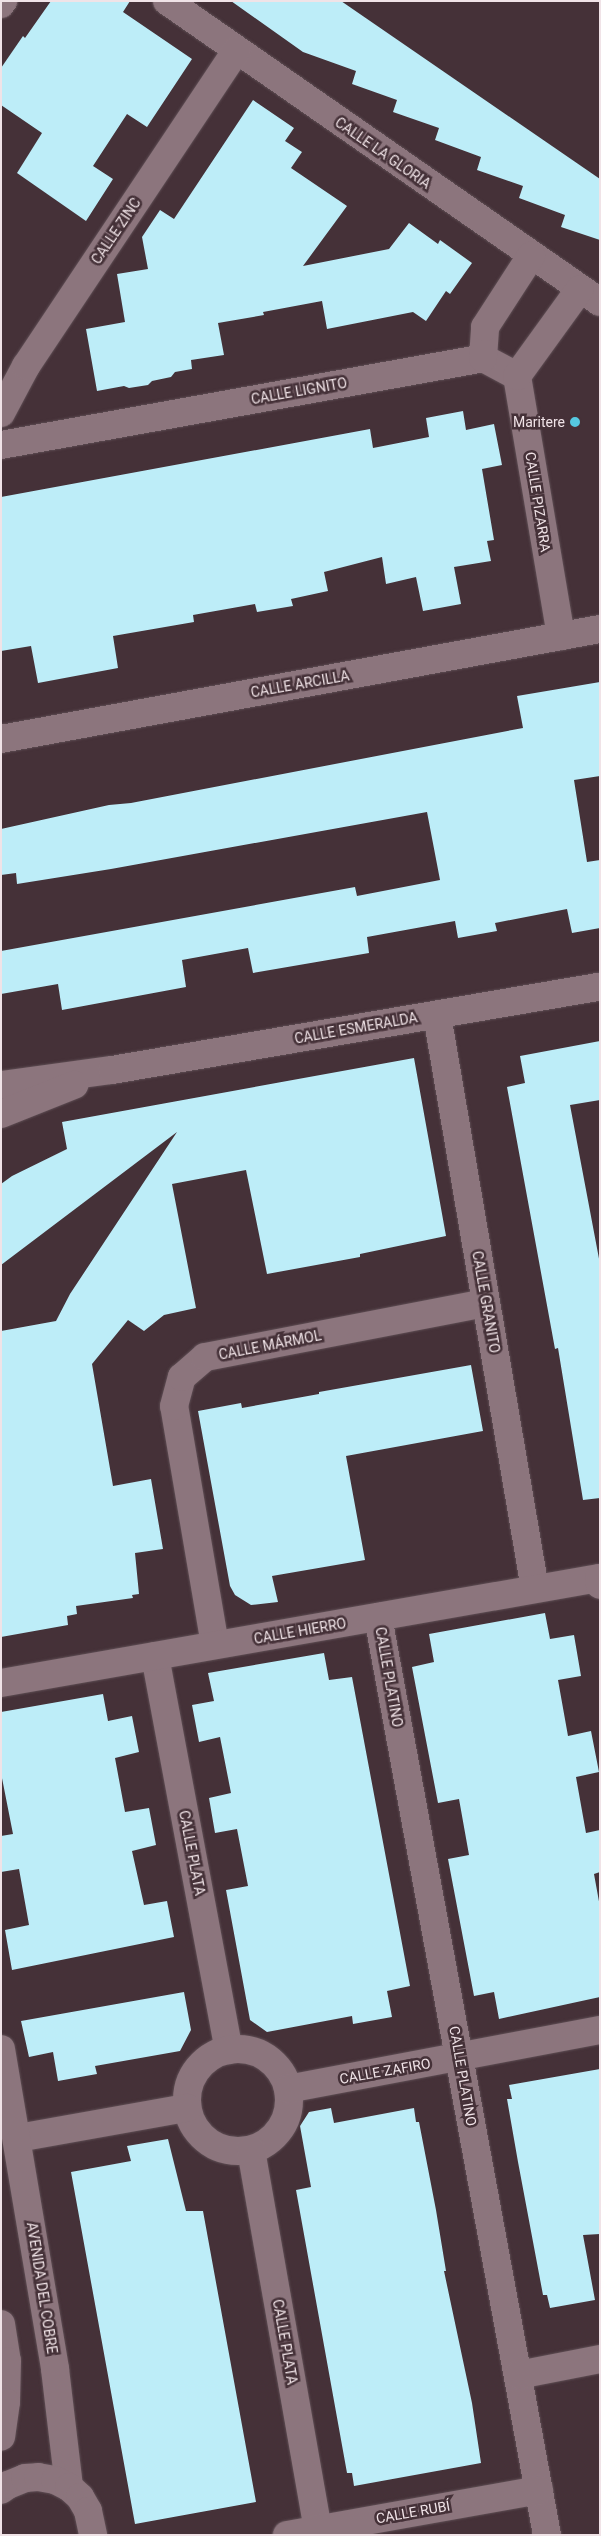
<!DOCTYPE html>
<html>
<head>
<meta charset="utf-8">
<style>
	body { margin:0 }
	#map { position:relative; width:601px; height:2536px; overflow:hidden; background:#453138; font-family:Roboto,sans-serif }
	div>[style] { position:absolute }
	[style*='--x'] { left:calc(var(--x)*1px); top:calc(var(--y)*1px); width:calc(var(--w)*1px); rotate:calc(var(--a)*1deg) }
	.building>* { inset:0; background:#bdedf8 }
	.roads { filter:drop-shadow(0 0 1px #5e4e54) drop-shadow(0 0 1px #5e4e54) }
	.street>* { height:28px; margin:-14px; padding:0 14px; transform-origin:14px; border-radius:14px; background:#8c757d }
	.street>.ring { margin:-14px; padding:0; box-sizing:content-box; background:none; border:28px solid #8c757d; border-radius:50% }
	.secondary>* { height:28px; margin:-14px; padding:0 14px; transform-origin:14px; border-radius:14px; background:#8c757d }
	.dots>* { width:14px; height:14px; translate:-50% -50%; box-sizing:border-box; border:2px solid #453138; border-radius:50% }
	span { translate:-50% -50%; white-space:nowrap; text-align:center; line-height:1.15; -webkit-text-stroke:5px #453138; paint-order:stroke }
	.street-label { font-size:14px; color:#f0e3e7 }
	.poi-label { font-size:14px; color:#f0e3e7 }
	.right { translate:-100% -50%; text-align:right }
	.frame { position:absolute; inset:0; border:2px solid #f0e3e7; pointer-events:none }
</style>
</head>
<body>
<div id="map">
	<div class="building">
		<div style="clip-path:polygon(51px 1px,130px 1px,123px 12px,192px 59px,147px 127px,127px 114px,93px 166px,113px 179px,86px 221px,17px 173px,42px 133px,1px 105px,1px 68px,23px 36px,25px 38px)"></div>
		<div style="clip-path:polygon(231px 1px,341px 1px,600px 179px,600px 240px,561px 227px,565px 215px,519px 198px,523px 186px,477px 170px,481px 157px,435px 140px,439px 128px,393px 112px,397px 100px,352px 84px,356px 71px,303px 52px)"></div>
		<div style="clip-path:polygon(253px 100px,294px 128px,285px 141px,302px 152px,291px 168px,347px 206px,303px 266px,389px 249px,409px 223px,438px 244px,440px 240px,472px 263px,450px 294px,446px 291px,426px 321px,413px 312px,327px 329px,322px 301px,263px 312px,264px 315px,218px 323px,224px 355px,191px 360px,192px 369px,175px 372px,171px 377px,152px 381px,148px 385px,129px 388px,124px 386px,97px 391px,86px 329px,125px 322px,117px 274px,148px 269px,142px 237px,160px 210px,174px 219px)"></div>
		<div style="clip-path:polygon(463px 411px,466px 430px,494px 424px,502px 465px,482px 469px,494px 540px,487px 541px,491px 561px,454px 567px,461px 604px,423px 611px,416px 577px,386px 584px,382px 557px,324px 572px,328px 591px,291px 599px,293px 606px,257px 612px,255px 604px,193px 615px,194px 622px,113px 636px,118px 668px,38px 683px,31px 646px,1px 651px,1px 497px,370px 429px,373px 448px,429px 437px,426px 418px)"></div>
		<div style="clip-path:polygon(600px 682px,600px 776px,574px 780px,587px 862px,600px 860px,600px 928px,572px 933px,567px 909px,495px 923px,497px 931px,458px 938px,455px 921px,367px 937px,369px 953px,253px 973px,248px 948px,182px 960px,186px 987px,62px 1010px,58px 984px,1px 994px,1px 951px,355px 887px,357px 896px,440px 880px,427px 812px,111px 869px,17px 884px,16px 873px,1px 875px,1px 829px,109px 805px,131px 803px,523px 728px,517px 696px)"></div>
		<div style="clip-path:polygon(600px 1041px,600px 1100px,570px 1105px,600px 1264px,600px 1498px,583px 1500px,558px 1348px,555px 1349px,507px 1087px,525px 1083px,520px 1056px)"></div>
		<div style="clip-path:polygon(414px 1058px,446px 1236px,360px 1254px,360px 1257px,267px 1274px,246px 1170px,172px 1184px,196px 1308px,164px 1315px,144px 1331px,128px 1320px,92px 1364px,113px 1486px,151px 1479px,163px 1549px,135px 1553px,139px 1594px,132px 1595px,133px 1598px,76px 1606px,77px 1614px,67px 1616px,68px 1625px,1px 1637px,1px 1331px,56px 1321px,70px 1294px,177px 1132px,1px 1265px,1px 1184px,12px 1176px,67px 1149px,62px 1122px)"></div>
		<div style="clip-path:polygon(471px 1365px,483px 1431px,346px 1456px,365px 1560px,272px 1576px,278px 1602px,251px 1605px,235px 1595px,230px 1586px,198px 1411px,241px 1403px,242px 1408px,319px 1394px,319px 1392px)"></div>
		<div style="clip-path:polygon(545px 1613px,550px 1639px,574px 1635px,581px 1676px,558px 1680px,568px 1736px,591px 1731px,599px 1772px,576px 1777px,586px 1833px,600px 1830px,600px 1872px,594px 1874px,600px 1907px,600px 1997px,499px 2019px,494px 1992px,474px 1996px,448px 1859px,469px 1855px,459px 1799px,438px 1803px,412px 1667px,434px 1662px,429px 1634px)"></div>
		<div style="clip-path:polygon(324px 1653px,329px 1680px,352px 1677px,410px 1986px,387px 1991px,392px 2017px,353px 2024px,352px 2016px,267px 2032px,250px 2020px,226px 1890px,248px 1886px,237px 1829px,215px 1833px,209px 1798px,231px 1793px,220px 1737px,199px 1742px,192px 1705px,214px 1701px,208px 1673px)"></div>
		<div style="clip-path:polygon(103px 1694px,108px 1721px,132px 1716px,139px 1752px,115px 1758px,125px 1812px,149px 1808px,156px 1845px,132px 1851px,144px 1905px,167px 1901px,174px 1937px,12px 1970px,5px 1930px,29px 1925px,19px 1869px,1px 1872px,1px 1836px,13px 1834px,1px 1773px,1px 1712px)"></div>
		<div style="clip-path:polygon(184px 1992px,191px 2030px,180px 2051px,95px 2066px,97px 2074px,58px 2081px,53px 2052px,29px 2057px,21px 2021px)"></div>
		<div style="clip-path:polygon(600px 2069px,600px 2234px,583px 2235px,595px 2300px,550px 2308px,547px 2295px,543px 2295px,518px 2162px,507px 2099px,512px 2099px,509px 2085px)"></div>
		<div style="clip-path:polygon(331px 2108px,334px 2123px,414px 2108px,416px 2122px,419px 2122px,436px 2210px,446px 2271px,444px 2271px,472px 2403px,481px 2463px,354px 2486px,352px 2473px,347px 2473px,296px 2190px,311px 2187px,300px 2126px,309px 2112px)"></div>
		<div style="clip-path:polygon(168px 2139px,186px 2211px,203px 2211px,256px 2502px,135px 2524px,71px 2172px,131px 2161px,127px 2146px)"></div>
	</div>
	<div class="roads">
		<div class="street">
			<div style="--x:167;--y:1;--w:527;--a:34.81"></div>
			<div style="--x:1;--y:4;--w:4;--a:-56"></div>
			<div style="--x:483;--y:358;--w:38;--a:28"></div>
			<div style="--x:517;--y:376;--w:264;--a:80.4"></div>
			<div style="--x:517;--y:376;--w:107;--a:-54.1"></div>
			<div style="--x:1;--y:413;--w:53;--a:-62"></div>
			<div style="--x:26;--y:366;--w:379;--a:-56.3"></div>
			<div style="--x:1;--y:445;--w:490;--a:-10.2"></div>
			<div style="--x:483;--y:358;--w:31;--a:-86"></div>
			<div style="--x:485;--y:327;--w:85;--a:-57.1"></div>
			<div style="--x:437;--y:1015;--w:582;--a:80.31"></div>
			<div style="--x:1;--y:1085;--w:112;--a:-7.7"></div>
			<div style="--x:112;--y:1070;--w:495;--a:-9.7"></div>
			<div style="--x:1;--y:1114;--w:79;--a:-21.7"></div>
			<div style="--x:378;--y:1617;--w:933;--a:79.57"></div>
			<div style="--x:215;--y:1645;--w:242;--a:-99.7"></div>
			<div style="--x:174;--y:1406;--w:30;--a:-75"></div>
			<div style="--x:182;--y:1377;--w:30;--a:-41"></div>
			<div style="--x:205;--y:1357;--w:286;--a:-10.9"></div>
			<div style="--x:155;--y:1656;--w:401;--a:79.4"></div>
			<div style="--x:1;--y:1683;--w:607;--a:-9.96"></div>
			<div style="--x:599;--y:1578;--w:7;--a:82"></div>
			<div class="ring" style="left:187px;top:2049px;width:74px;height:74px"></div>
			<div style="--x:288;--y:2089;--w:318;--a:-10.7"></div>
			<div style="--x:18;--y:2138;--w:172;--a:-10.1"></div>
			<div style="--x:251;--y:2150;--w:391;--a:80"></div>
			<div style="--x:518;--y:2375;--w:84;--a:-11"></div>
			<div style="--x:287;--y:2535;--w:256;--a:-10.1"></div>
		</div>
		<div class="secondary">
			<div style="--x:1;--y:739;--w:609;--a:-10.41"></div>
			<div style="--x:1;--y:2049;--w:325;--a:80.4"></div>
			<div style="--x:55;--y:2369;--w:119;--a:83.2"></div>
			<div style="--x:1;--y:2324;--w:37;--a:81"></div>
			<div style="--x:7;--y:2361;--w:41;--a:91.4"></div>
			<div style="--x:6;--y:2402;--w:35;--a:98"></div>
			<div style="--x:1;--y:2490;--w:9;--a:-36"></div>
			<div style="--x:8;--y:2485;--w:18;--a:-22"></div>
			<div style="--x:25;--y:2478;--w:13;--a:-4"></div>
			<div style="--x:38;--y:2477;--w:17;--a:10"></div>
			<div style="--x:55;--y:2480;--w:16;--a:27"></div>
			<div style="--x:69;--y:2487;--w:15;--a:42"></div>
			<div style="--x:80;--y:2497;--w:16;--a:60"></div>
			<div style="--x:88;--y:2511;--w:25;--a:78"></div>
		</div>
	</div>
	<div class="dots">
		<div style="left:575px;top:422px;background:#56c9e1"></div>
	</div>
	<div class="street-label">
		<span style="left:383px;top:153px;rotate:35deg">CALLE LA GLORIA</span>
		<span style="left:116px;top:231px;rotate:-56deg">CALLE ZINC</span>
		<span style="left:299px;top:391px;rotate:-10deg">CALLE LIGNITO</span>
		<span style="left:538px;top:502px;rotate:81deg">CALLE PIZARRA</span>
		<span style="left:300px;top:684px;rotate:-10deg">CALLE ARCILLA</span>
		<span style="left:356px;top:1028px;rotate:-10deg">CALLE ESMERALDA</span>
		<span style="left:486px;top:1302px;rotate:80deg">CALLE GRANITO</span>
		<span style="left:270px;top:1345px;rotate:-11deg">CALLE MÁRMOL</span>
		<span style="left:300px;top:1631px;rotate:-10deg">CALLE HIERRO</span>
		<span style="left:389px;top:1677px;rotate:80deg">CALLE PLATINO</span>
		<span style="left:192px;top:1853px;rotate:79deg">CALLE PLATA</span>
		<span style="left:385px;top:2071px;rotate:-10deg">CALLE ZAFIRO</span>
		<span style="left:463px;top:2076px;rotate:80deg">CALLE PLATINO</span>
		<span style="left:42px;top:2288px;rotate:81deg">AVENIDA DEL COBRE</span>
		<span style="left:285px;top:2342px;rotate:80deg">CALLE PLATA</span>
		<span style="left:413px;top:2512px;rotate:-10deg">CALLE RUBÍ</span>
	</div>
	<div class="poi-label">
		<span class="right" style="left:565px;top:422px">Maritere</span>
	</div>
	<div class="frame"></div>
</div>
</body>
</html>
